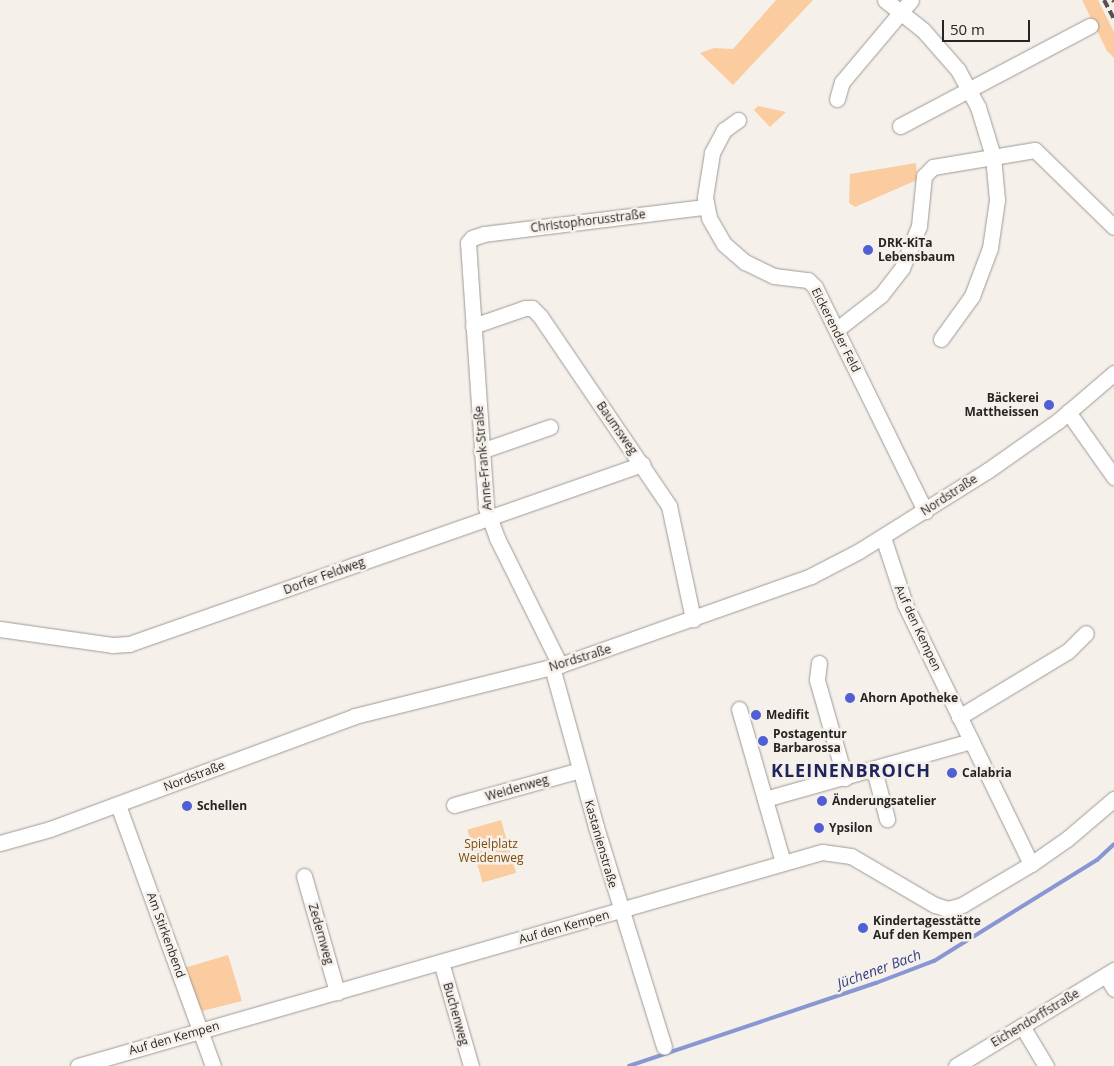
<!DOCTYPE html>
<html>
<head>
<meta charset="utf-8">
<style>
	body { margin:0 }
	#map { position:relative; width:1114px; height:1066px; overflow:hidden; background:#f6f0eb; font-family:"Open Sans",sans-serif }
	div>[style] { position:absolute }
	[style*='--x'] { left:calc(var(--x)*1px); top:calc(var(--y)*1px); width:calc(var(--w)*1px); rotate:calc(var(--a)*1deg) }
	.green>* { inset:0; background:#facc9f; transform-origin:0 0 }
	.stream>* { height:4px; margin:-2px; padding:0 2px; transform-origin:2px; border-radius:2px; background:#8896d3 }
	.roads { filter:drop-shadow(0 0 1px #9e9995) drop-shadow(0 0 1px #9e9995) }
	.minor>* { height:15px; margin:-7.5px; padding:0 7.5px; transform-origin:7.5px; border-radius:7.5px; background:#fff }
	.rail>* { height:4px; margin-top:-2px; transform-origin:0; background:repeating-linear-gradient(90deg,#54514e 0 8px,transparent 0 12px) }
	.dots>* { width:14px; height:14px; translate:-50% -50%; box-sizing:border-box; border:2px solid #f6f0eb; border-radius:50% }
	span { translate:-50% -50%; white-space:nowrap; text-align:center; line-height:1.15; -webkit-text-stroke:5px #f6f0eb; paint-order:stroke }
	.street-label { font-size:12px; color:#272523 }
	.poi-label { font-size:12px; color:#272523; font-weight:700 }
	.left { translate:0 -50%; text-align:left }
	.right { translate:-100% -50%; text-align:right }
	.park-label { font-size:12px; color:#7c4b0a }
	.water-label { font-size:14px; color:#333d86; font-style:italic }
	.district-label { font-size:18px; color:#1e245c; font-weight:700; letter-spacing:1px }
	.scale { position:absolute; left:942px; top:20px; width:88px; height:22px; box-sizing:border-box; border:2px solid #272523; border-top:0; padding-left:6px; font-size:15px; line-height:18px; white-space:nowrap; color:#272523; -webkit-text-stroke:4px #f6f0eb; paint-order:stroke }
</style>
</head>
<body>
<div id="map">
	<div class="green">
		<div style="clip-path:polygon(776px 0,813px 0,733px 85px,700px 53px,714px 48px,733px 49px)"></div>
		<div style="clip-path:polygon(1082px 0,1098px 0,1114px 32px,1114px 58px,1107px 51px)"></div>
		<div style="clip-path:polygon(758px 106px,786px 112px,770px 127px,754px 110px)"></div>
		<div style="clip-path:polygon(916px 163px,917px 180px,855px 207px,849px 203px,850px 174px)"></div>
		<div style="left:501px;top:820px;width:55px;height:35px;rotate:74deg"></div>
		<div style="clip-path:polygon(228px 955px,242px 1001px,202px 1011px,184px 968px)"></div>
	</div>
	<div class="stream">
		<div style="--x:629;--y:1066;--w:261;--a:-18.6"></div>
		<div style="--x:876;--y:983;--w:62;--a:-20.8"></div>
		<div style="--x:934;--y:961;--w:192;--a:-31.8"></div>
		<div style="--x:1097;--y:860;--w:23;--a:-43"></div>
	</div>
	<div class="roads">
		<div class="minor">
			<div style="--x:885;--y:0;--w:48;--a:38.3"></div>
			<div style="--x:923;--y:30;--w:53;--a:48.8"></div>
			<div style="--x:958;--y:70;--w:42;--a:61.6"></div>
			<div style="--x:978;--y:107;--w:51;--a:73"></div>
			<div style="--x:993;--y:156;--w:44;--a:84.8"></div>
			<div style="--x:997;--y:200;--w:49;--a:98.3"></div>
			<div style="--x:990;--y:248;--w:51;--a:110.6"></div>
			<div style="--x:972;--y:296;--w:53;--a:125.8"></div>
			<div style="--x:837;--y:99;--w:18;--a:-74"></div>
			<div style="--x:842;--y:82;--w:107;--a:-49.9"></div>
			<div style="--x:738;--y:120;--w:17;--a:144"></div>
			<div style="--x:724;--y:130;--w:26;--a:118"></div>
			<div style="--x:712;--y:153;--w:45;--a:99"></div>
			<div style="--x:705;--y:197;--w:21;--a:79"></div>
			<div style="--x:709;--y:218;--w:30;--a:60"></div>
			<div style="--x:724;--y:244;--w:28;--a:41"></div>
			<div style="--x:745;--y:262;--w:32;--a:26"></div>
			<div style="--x:774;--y:276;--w:34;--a:7"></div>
			<div style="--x:808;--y:280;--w:10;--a:45"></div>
			<div style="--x:815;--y:287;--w:250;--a:63.8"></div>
			<div style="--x:900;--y:126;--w:215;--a:-27.8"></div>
			<div style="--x:473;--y:326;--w:55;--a:-19.1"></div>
			<div style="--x:525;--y:308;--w:7;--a:0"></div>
			<div style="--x:532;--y:308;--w:11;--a:45"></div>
			<div style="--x:540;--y:316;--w:230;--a:55.8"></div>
			<div style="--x:669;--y:506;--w:116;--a:78"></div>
			<div style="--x:836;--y:330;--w:57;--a:-37.9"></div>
			<div style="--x:881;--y:295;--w:34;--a:-52"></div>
			<div style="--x:902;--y:268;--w:45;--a:-68"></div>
			<div style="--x:919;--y:226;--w:50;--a:-84.3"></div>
			<div style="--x:924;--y:176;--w:13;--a:-45"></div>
			<div style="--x:933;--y:167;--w:103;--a:-9.5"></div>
			<div style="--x:1035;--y:150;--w:110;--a:44.3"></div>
			<div style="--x:1068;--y:412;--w:80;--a:54.7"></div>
			<div style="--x:481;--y:451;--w:73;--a:-19.2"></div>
			<div style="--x:0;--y:629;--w:113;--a:8.1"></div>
			<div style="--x:112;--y:645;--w:17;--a:-3"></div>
			<div style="--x:129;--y:644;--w:544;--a:-19.33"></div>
			<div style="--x:819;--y:663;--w:17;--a:97"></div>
			<div style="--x:817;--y:680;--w:102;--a:74.1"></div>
			<div style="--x:560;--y:665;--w:142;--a:-116.4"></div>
			<div style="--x:497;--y:538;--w:33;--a:-110"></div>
			<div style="--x:486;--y:507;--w:265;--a:-93.9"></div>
			<div style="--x:468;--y:243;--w:6;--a:-51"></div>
			<div style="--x:472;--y:238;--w:13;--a:-18"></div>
			<div style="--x:484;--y:234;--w:223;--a:-7"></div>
			<div style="--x:552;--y:667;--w:166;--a:74.6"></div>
			<div style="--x:596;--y:827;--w:230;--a:72.8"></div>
			<div style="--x:739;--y:709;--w:159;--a:74"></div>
			<div style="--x:959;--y:717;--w:127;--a:-31.2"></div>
			<div style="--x:1068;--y:651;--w:25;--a:-45"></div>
			<div style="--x:874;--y:770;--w:51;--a:75.1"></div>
			<div style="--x:765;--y:799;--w:214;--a:-15.7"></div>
			<div style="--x:118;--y:805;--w:278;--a:70"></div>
			<div style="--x:454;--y:805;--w:131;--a:-15.5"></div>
			<div style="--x:0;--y:843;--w:52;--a:-15.6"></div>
			<div style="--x:50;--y:829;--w:325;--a:-20.3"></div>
			<div style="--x:355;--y:716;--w:211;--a:-14"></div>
			<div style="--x:560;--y:665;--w:266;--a:-19.5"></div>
			<div style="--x:811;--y:576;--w:54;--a:-27.5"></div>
			<div style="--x:859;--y:551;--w:151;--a:-32"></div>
			<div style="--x:987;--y:471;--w:87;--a:-35.2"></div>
			<div style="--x:1058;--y:421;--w:74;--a:-40.6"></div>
			<div style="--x:1031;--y:864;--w:44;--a:-34.8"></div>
			<div style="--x:1067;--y:839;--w:62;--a:-40.4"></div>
			<div style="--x:304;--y:876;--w:121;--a:74.1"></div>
			<div style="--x:441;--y:962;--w:108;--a:73.9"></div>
			<div style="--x:1106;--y:975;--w:16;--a:60"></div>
			<div style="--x:1022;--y:1026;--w:47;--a:59"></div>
			<div style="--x:78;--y:1066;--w:774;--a:-16.05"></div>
			<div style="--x:822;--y:852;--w:29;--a:8"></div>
			<div style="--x:851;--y:856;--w:97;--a:30.3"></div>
			<div style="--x:935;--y:905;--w:14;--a:17"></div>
			<div style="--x:948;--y:909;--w:15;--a:-16"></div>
			<div style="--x:962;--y:905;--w:80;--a:-30.7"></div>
			<div style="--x:1031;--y:864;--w:289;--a:-115.9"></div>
			<div style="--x:905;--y:604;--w:71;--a:-108.2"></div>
			<div style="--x:956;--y:1066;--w:185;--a:-31.3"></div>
		</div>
	</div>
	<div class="rail">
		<div style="--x:1104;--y:0;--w:21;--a:62"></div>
		<div style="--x:1113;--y:0;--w:2;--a:63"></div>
	</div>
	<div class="dots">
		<div style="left:868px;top:250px;background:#515fd5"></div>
		<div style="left:1049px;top:405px;background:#515fd5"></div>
		<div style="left:850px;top:698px;background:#515fd5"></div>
		<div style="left:756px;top:715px;background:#515fd5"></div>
		<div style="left:763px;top:741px;background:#515fd5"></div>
		<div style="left:952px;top:773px;background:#515fd5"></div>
		<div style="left:822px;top:801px;background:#515fd5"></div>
		<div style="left:187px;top:806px;background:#515fd5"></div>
		<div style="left:819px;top:828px;background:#515fd5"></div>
		<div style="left:863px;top:928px;background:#515fd5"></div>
	</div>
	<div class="street-label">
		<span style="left:588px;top:221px;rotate:-7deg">Christophorusstraße</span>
		<span style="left:836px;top:330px;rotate:63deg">Eickerender Feld</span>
		<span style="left:617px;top:428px;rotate:55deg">Baumsweg</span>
		<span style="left:483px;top:458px;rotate:-95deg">Anne-Frank-Straße</span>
		<span style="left:949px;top:495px;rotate:-33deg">Nordstraße</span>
		<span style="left:324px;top:576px;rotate:-20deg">Dorfer Feldweg</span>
		<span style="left:918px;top:628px;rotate:65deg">Auf den Kempen</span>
		<span style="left:580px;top:658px;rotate:-17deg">Nordstraße</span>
		<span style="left:194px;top:776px;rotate:-21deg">Nordstraße</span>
		<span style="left:517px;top:788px;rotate:-16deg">Weidenweg</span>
		<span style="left:601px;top:844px;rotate:74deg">Kastanienstraße</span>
		<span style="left:564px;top:927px;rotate:-16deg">Auf den Kempen</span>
		<span style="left:321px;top:934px;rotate:74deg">Zedernweg</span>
		<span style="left:166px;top:935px;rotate:70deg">Am Stirkenbend</span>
		<span style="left:456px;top:1014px;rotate:74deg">Buchenweg</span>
		<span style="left:1035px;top:1018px;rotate:-31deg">Eichendorffstraße</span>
		<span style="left:174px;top:1038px;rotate:-16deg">Auf den Kempen</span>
	</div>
	<div class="poi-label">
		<span class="left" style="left:878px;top:250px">DRK-KiTa<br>Lebensbaum</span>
		<span class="right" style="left:1039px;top:405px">Bäckerei<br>Mattheissen</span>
		<span class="left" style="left:860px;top:698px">Ahorn Apotheke</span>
		<span class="left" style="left:766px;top:715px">Medifit</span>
		<span class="left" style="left:773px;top:741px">Postagentur<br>Barbarossa</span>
		<span class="left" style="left:962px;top:773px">Calabria</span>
		<span class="left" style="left:832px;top:801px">Änderungsatelier</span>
		<span class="left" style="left:197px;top:806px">Schellen</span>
		<span class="left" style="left:829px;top:828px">Ypsilon</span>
		<span class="left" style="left:873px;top:928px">Kindertagesstätte<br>Auf den Kempen</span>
	</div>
	<div class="park-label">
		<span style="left:491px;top:851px">Spielplatz<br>Weidenweg</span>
	</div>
	<div class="water-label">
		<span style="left:879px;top:969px;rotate:-20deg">Jüchener Bach</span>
	</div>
	<div class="district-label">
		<span style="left:851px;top:770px">KLEINENBROICH</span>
	</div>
	<div class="scale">50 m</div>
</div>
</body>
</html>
